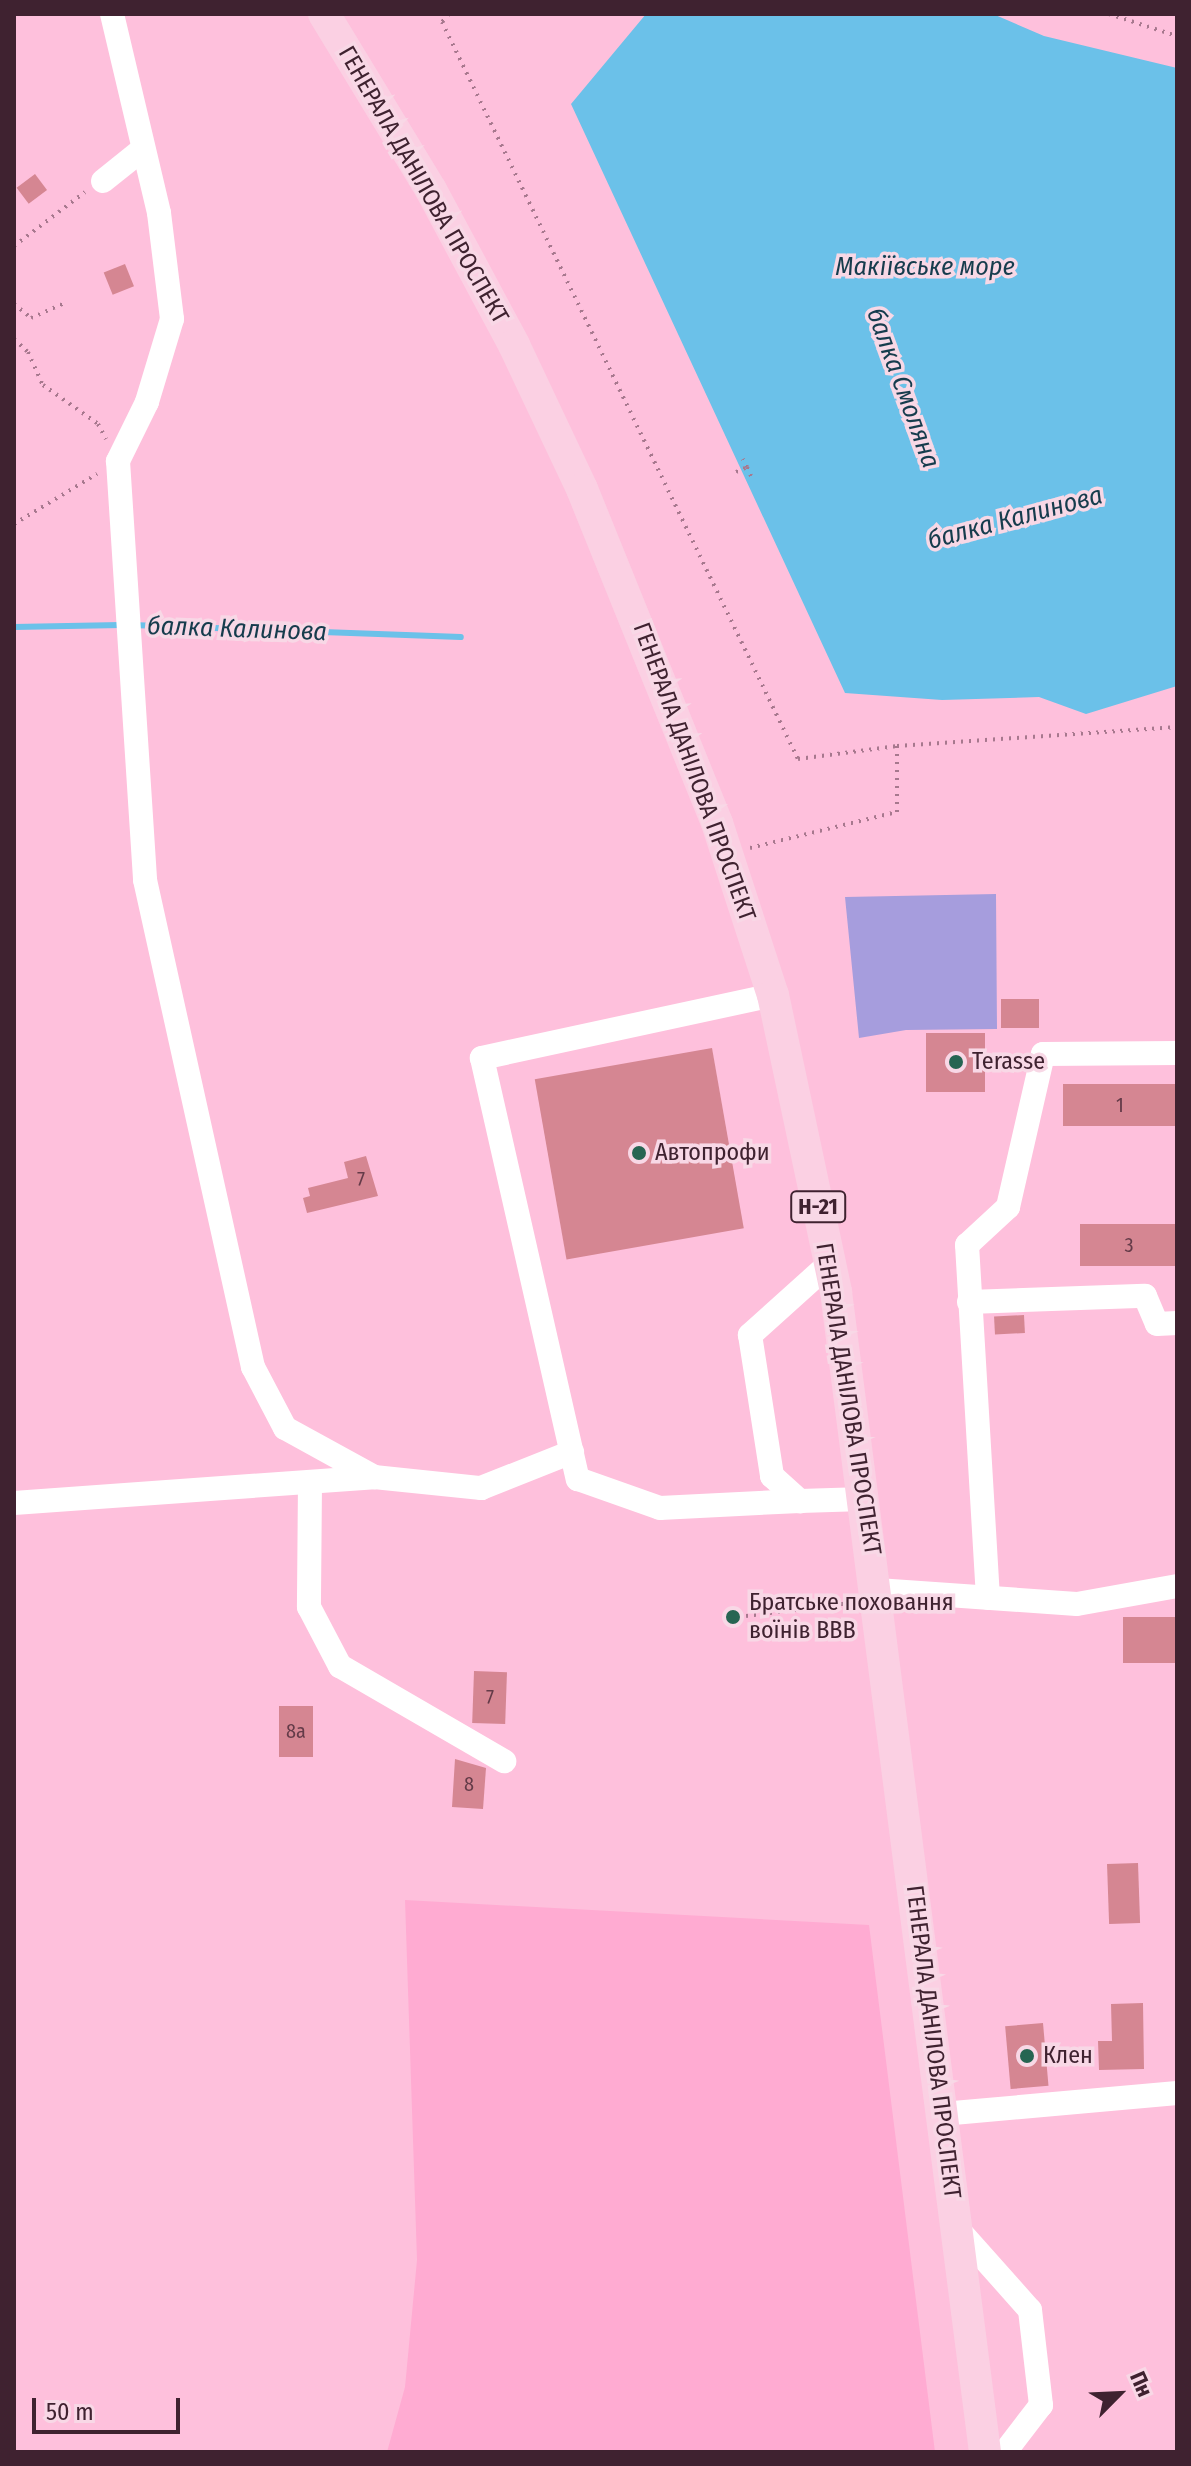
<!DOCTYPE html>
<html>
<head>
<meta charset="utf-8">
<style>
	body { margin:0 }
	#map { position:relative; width:1191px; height:2466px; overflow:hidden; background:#fec0dc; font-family:"Fira Sans Condensed",sans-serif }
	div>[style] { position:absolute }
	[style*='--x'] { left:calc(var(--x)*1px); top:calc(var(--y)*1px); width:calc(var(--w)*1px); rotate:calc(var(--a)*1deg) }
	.built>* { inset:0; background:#ffabd2 }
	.green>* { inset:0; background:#a69ddd }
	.water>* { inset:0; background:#6bc1e9 }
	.stream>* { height:6px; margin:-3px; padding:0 3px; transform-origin:3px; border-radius:3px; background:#6bc1e9 }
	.building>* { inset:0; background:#d58692; transform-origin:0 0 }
	.path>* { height:4px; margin-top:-2px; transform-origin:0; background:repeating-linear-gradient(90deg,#a7788e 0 2px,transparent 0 8px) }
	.minor>* { height:24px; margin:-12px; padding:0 12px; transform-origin:12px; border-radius:12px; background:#fff }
	.major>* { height:32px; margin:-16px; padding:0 16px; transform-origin:16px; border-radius:16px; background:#fbd0e3 }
	.dots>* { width:22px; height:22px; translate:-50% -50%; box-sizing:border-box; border:4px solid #f8d8e6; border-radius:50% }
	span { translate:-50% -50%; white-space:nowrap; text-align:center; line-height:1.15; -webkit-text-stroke:7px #f8d8e6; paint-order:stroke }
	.number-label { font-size:20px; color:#643b48 }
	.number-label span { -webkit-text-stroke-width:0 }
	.shield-label span { padding:2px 6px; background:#f8d8e6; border:2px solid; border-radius:6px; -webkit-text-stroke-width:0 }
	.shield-label { font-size:22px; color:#3f2230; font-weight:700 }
	.street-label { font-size:24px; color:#3f2230 }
	.poi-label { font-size:24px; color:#3f2230 }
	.left { translate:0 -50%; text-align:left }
	.water-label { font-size:26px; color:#163c4d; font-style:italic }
	.frame { position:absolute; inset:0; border:16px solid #3f2230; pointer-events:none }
	.north { position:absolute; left:1079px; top:2354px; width:80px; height:80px; -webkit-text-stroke:6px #f8d8e6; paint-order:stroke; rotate:66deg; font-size:22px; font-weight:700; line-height:32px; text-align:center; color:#3f2230 }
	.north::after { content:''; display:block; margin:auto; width:28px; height:36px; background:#3f2230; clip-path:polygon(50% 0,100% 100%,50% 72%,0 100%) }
	.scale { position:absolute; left:32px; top:2398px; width:148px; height:36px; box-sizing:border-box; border:4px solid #3f2230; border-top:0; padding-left:10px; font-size:24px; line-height:28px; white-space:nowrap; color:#3f2230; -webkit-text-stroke:6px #f8d8e6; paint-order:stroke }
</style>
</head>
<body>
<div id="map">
	<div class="built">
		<div style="clip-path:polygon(405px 1900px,869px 1925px,935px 2452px,387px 2452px,405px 2387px,417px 2260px)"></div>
	</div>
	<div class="green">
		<div style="clip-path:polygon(996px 894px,997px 1029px,906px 1030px,859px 1038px,845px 897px)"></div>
	</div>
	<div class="water">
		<div style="clip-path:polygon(646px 14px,993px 14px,1044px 36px,1177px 68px,1177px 686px,1086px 714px,1039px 697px,942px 700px,845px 693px,571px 104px)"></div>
	</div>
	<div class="stream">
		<div style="--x:132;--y:625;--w:329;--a:2.1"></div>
		<div style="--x:14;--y:627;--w:107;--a:-1.1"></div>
	</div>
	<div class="building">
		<div style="left:35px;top:174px;width:20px;height:23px;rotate:53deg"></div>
		<div style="left:125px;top:264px;width:24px;height:23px;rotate:68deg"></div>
		<div style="left:1001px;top:999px;width:38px;height:29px"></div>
		<div style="left:926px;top:1033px;width:59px;height:59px"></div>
		<div style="left:712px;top:1048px;width:183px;height:180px;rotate:80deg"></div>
		<div style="left:1177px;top:1084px;width:42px;height:114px;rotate:90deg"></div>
		<div style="clip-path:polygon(366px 1156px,378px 1196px,307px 1213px,303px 1198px,310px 1196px,308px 1188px,348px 1178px,344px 1162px)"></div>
		<div style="left:1080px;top:1224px;width:97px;height:42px"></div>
		<div style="left:1024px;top:1315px;width:18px;height:30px;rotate:87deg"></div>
		<div style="left:1177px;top:1617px;width:46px;height:54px;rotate:90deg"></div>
		<div style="left:474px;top:1671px;width:33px;height:52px;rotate:2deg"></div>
		<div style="left:279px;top:1706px;width:34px;height:51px"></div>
		<div style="clip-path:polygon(455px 1759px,486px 1768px,483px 1809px,452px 1807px)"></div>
		<div style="left:1138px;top:1863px;width:60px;height:31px;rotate:88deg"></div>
		<div style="clip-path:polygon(1143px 2003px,1144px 2069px,1099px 2070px,1098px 2041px,1112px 2041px,1111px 2004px)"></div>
		<div style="left:1043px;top:2023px;width:63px;height:38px;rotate:85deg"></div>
	</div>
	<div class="path">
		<div style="--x:449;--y:14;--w:11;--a:131"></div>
		<div style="--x:442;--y:22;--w:818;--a:64.22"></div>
		<div style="--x:798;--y:759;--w:100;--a:-7.5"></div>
		<div style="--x:1109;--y:14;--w:71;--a:17.9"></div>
		<div style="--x:14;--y:246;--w:89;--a:-37.3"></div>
		<div style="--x:14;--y:304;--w:22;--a:39"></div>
		<div style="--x:31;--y:318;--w:35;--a:-24"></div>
		<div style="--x:14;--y:339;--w:19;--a:43"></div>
		<div style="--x:28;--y:352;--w:36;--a:66"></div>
		<div style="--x:43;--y:385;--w:67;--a:35.3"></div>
		<div style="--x:98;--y:424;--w:17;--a:62"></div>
		<div style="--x:747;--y:467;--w:10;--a:66"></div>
		<div style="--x:736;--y:472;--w:12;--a:-24"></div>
		<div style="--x:747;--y:467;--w:9;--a:-117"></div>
		<div style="--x:14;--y:524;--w:97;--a:-31.1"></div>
		<div style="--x:750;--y:848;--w:151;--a:-13.8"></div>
		<div style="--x:897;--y:812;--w:66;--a:-90"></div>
		<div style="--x:897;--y:746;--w:281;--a:-3.9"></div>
		<div style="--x:746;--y:1616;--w:105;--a:-7.1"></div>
	</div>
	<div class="minor">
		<div style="--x:112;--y:14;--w:204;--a:76.7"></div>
		<div style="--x:159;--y:213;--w:107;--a:83"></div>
		<div style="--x:172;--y:319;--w:87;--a:106.8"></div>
		<div style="--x:147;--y:402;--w:66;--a:116.2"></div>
		<div style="--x:118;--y:461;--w:420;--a:86.3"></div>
		<div style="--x:145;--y:880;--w:499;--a:77.5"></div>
		<div style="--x:253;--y:1367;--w:69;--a:62.3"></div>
		<div style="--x:285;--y:1428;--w:102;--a:28.8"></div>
		<div style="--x:103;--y:181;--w:51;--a:-38.7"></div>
		<div style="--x:773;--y:995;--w:298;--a:167.8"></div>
		<div style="--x:482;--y:1058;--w:432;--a:77.2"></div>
		<div style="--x:578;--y:1479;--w:87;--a:19.5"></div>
		<div style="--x:660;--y:1508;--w:140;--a:-2.9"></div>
		<div style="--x:830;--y:1263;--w:108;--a:138"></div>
		<div style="--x:750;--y:1335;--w:143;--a:81.1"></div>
		<div style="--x:772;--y:1476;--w:38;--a:42"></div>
		<div style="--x:800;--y:1501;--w:64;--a:-1.8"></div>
		<div style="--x:969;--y:1302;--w:176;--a:-2"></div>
		<div style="--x:1145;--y:1296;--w:30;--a:67"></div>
		<div style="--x:1157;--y:1324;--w:20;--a:-3"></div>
		<div style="--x:310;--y:1483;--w:124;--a:90.5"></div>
		<div style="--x:309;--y:1607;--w:67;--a:62.3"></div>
		<div style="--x:340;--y:1666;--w:190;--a:30.1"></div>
		<div style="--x:14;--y:1503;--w:361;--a:-4.1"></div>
		<div style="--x:374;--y:1477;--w:108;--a:5.9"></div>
		<div style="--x:481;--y:1488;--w:98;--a:-21.6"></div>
		<div style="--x:877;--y:1590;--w:200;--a:4"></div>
		<div style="--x:1077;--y:1604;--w:102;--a:-10.2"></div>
		<div style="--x:988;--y:1598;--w:354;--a:-93.4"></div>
		<div style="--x:967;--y:1245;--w:56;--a:-42.8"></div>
		<div style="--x:1008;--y:1207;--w:157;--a:-77.1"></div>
		<div style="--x:1043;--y:1054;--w:134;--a:-0.4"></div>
		<div style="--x:942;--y:2114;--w:236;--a:-5.1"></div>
		<div style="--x:956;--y:2227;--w:111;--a:48.3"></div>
		<div style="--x:1030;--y:2310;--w:96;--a:83.4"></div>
		<div style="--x:1041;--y:2405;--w:59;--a:127.5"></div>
	</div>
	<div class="major">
		<div style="--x:324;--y:14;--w:206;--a:58.7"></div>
		<div style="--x:431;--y:190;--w:176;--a:61.8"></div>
		<div style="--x:514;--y:345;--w:159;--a:64.7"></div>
		<div style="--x:582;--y:489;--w:360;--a:68"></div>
		<div style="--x:717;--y:823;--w:181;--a:72"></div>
		<div style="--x:773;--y:995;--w:304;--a:78"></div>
		<div style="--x:836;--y:1292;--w:1170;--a:82.68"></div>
	</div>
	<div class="dots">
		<div style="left:956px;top:1062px;background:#266552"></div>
		<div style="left:639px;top:1153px;background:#266552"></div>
		<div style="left:733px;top:1617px;background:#266552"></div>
		<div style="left:1027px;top:2056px;background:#266552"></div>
	</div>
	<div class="number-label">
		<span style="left:1120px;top:1105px">1</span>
		<span style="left:361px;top:1179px">7</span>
		<span style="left:1129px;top:1245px">3</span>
		<span style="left:490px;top:1697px">7</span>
		<span style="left:296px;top:1731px">8а</span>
		<span style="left:469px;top:1784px">8</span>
	</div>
	<div class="shield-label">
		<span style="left:818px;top:1207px">Н-21</span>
	</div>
	<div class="street-label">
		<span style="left:423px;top:185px;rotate:60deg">ГЕНЕРАЛА ДАНІЛОВА ПРОСПЕКТ</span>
		<span style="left:694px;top:772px;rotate:70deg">ГЕНЕРАЛА ДАНІЛОВА ПРОСПЕКТ</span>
		<span style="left:848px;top:1399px;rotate:81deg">ГЕНЕРАЛА ДАНІЛОВА ПРОСПЕКТ</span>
		<span style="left:933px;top:2042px;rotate:83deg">ГЕНЕРАЛА ДАНІЛОВА ПРОСПЕКТ</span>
	</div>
	<div class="poi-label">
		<span class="left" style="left:972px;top:1062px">Terasse</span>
		<span class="left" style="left:655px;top:1153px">Автопрофи</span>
		<span class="left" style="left:749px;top:1617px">Братське поховання<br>воїнів ВВВ</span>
		<span class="left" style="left:1043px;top:2056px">Клен</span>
	</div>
	<div class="water-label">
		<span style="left:925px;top:267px">Макіївське море</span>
		<span style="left:903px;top:388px;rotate:70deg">балка Смоляна</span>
		<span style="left:1015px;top:518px;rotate:-15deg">балка Калинова</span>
		<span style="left:237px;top:629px;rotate:2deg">балка Калинова</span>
	</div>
	<div class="frame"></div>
	<div class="north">Пн</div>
	<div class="scale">50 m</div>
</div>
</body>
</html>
